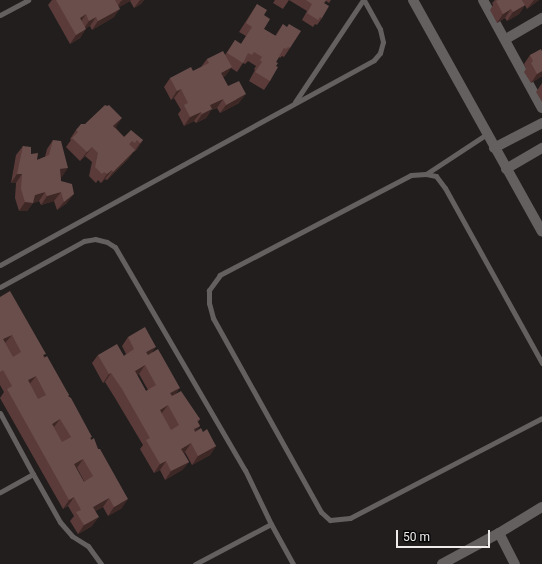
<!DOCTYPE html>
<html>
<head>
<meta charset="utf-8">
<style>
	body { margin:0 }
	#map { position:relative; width:542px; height:564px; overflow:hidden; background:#211e1d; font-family:Roboto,sans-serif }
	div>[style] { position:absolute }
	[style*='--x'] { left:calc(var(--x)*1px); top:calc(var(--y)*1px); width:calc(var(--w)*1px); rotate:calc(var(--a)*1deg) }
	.service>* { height:5px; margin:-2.5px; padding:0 2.5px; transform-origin:2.5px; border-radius:2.5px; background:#64605f }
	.minor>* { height:10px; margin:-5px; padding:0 5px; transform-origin:5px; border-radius:5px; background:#64605f }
	.wall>* { inset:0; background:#5a3b39 }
	.shaded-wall>* { inset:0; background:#3d2826 }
	.building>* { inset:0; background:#6a4e4c }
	span { translate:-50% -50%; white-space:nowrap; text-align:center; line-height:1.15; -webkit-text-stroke:4px #090808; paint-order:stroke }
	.scale { position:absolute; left:396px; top:530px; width:94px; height:18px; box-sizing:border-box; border:2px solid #eeeceb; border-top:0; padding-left:5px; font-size:12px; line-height:14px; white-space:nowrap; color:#eeeceb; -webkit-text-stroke:3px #090808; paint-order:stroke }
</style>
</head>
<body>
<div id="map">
	<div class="service">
		<div style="--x:0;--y:15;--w:32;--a:-28"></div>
		<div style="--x:295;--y:102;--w:123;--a:-56.3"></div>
		<div style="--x:426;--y:174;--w:73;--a:-33.3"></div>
		<div style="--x:0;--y:265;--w:426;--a:-28.7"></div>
		<div style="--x:374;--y:60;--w:9;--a:-49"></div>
		<div style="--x:380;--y:53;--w:11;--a:-75"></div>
		<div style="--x:383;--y:42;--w:13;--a:-103"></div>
		<div style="--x:380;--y:29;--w:33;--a:-119"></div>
		<div style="--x:0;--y:287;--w:96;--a:-28.7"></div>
		<div style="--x:84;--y:241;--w:11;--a:-10"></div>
		<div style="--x:95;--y:239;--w:12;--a:14"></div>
		<div style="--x:107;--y:242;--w:9;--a:32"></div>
		<div style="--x:115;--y:247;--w:258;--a:59.8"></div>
		<div style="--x:245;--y:470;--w:60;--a:64.3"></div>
		<div style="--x:271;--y:524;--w:86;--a:152.2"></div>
		<div style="--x:542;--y:363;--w:200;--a:-119"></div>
		<div style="--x:445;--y:188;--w:15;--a:-127"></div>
		<div style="--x:436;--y:176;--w:10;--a:-169"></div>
		<div style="--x:426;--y:174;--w:15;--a:176"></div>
		<div style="--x:411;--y:175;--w:216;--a:152.4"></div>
		<div style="--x:220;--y:275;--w:19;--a:126"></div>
		<div style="--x:209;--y:290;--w:13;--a:90"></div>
		<div style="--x:209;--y:303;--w:16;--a:75"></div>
		<div style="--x:213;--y:318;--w:222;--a:60.9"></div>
		<div style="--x:321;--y:512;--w:12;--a:42"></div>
		<div style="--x:330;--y:520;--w:20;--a:-6"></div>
		<div style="--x:350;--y:518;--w:216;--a:-27.5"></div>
		<div style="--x:0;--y:413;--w:69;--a:61.6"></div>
		<div style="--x:33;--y:474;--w:38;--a:151"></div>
		<div style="--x:33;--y:474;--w:55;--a:60.6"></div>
		<div style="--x:60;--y:522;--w:18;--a:49"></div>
		<div style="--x:72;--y:536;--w:19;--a:32"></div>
		<div style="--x:88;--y:546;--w:22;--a:54"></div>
		<div style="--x:271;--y:524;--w:46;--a:61.2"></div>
	</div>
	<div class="minor">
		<div style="--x:413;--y:0;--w:265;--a:60.9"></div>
		<div style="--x:483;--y:0;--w:123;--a:61.4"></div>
		<div style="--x:506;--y:39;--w:42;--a:-30.3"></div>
		<div style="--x:494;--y:148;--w:54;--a:-27.5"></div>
		<div style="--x:506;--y:169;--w:42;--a:-30.3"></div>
		<div style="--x:499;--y:533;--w:35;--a:63"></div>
		<div style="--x:442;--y:564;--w:65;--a:-28.5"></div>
		<div style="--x:499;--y:533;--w:50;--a:-31.2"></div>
	</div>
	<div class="wall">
		<div style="clip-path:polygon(52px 0,144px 0,141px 4px,134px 8px,130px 1px,119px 7px,114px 17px,92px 30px,90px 26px,86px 28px,80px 38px,70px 44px,48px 5px)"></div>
		<div style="clip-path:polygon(275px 0,331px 0,329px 3px,326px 1px,324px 3px,322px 18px,317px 25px,315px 24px,313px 27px,302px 20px,307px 11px,289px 0,283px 9px,273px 3px)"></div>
		<div style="clip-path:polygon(495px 0,522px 0,525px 5px,519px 14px,507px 21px,505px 18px,497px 23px,490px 10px,493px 5px,492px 3px)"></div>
		<div style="clip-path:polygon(522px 0,539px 0,527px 9px)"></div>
		<div style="clip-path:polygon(257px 4px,264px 15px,264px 29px,275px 36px,283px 24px,290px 48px,284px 57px,282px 56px,280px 58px,279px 57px,276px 62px,276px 66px,270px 81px,264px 90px,249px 81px,255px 70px,254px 69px,256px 66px,248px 61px,245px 64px,243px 63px,237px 72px,231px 68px,225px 76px,223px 77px,228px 86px,239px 103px,220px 113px,217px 108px,211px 110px,206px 118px,196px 123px,194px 121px,184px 126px,178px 114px,181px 110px,174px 98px,171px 100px,164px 87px,170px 78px,193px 71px,201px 67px,207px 59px,225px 55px,235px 40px,241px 44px,246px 36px,239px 32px)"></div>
		<div style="clip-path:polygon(542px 51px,542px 76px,531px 83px,524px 72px,526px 69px,524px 64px,530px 55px)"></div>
		<div style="clip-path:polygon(542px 83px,542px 102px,536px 92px)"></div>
		<div style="clip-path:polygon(115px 127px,124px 137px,143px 140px,137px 149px,134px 152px,134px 151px,128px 159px,107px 180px,105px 179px,101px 183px,98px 180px,96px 183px,89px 176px,92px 162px,85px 156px,80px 161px,66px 147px,71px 140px,70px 139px,76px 130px,116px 127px)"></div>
		<div style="clip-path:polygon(53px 140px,62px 177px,61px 177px,61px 181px,67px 203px,57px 210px,54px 201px,41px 205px,39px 201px,33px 203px,27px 211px,19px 211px,15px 198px,16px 183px,11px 183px,16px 155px,23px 146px,37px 160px,45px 157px,47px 149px)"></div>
		<div style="clip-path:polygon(evenodd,0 297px,44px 356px,69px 395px,68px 396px,91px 439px,98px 449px,122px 508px,108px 516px,103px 507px,95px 511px,92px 526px,78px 534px,70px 521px,74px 516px,68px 506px,63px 509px,0 398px,4px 392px,0 385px,0 297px,76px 468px,77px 468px,84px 481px,84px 482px,76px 468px)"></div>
		<div style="clip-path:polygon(evenodd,128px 337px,152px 352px,176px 394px,200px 419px,198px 422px,200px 426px,196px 431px,203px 432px,216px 446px,210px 455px,192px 465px,185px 452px,184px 453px,189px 462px,182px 470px,165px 480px,160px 470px,154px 473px,140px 449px,143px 445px,115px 398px,105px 382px,103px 383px,92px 363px,98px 355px,124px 356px,126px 354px,122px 346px,128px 337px,139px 374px,148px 390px,146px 391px,137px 375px,139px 374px)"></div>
	</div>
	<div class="shaded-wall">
		<div style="clip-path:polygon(123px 0,131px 0,130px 1px,115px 10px,121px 1px)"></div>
		<div style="clip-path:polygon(140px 0,144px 0,141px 4px,134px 8px)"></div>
		<div style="clip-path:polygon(534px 0,539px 0,527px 9px)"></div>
		<div style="clip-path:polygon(525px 5px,519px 14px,507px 21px,513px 12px)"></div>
		<div style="clip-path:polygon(120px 9px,114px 17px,92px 30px,98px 21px)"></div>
		<div style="clip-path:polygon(511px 9px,505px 18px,497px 23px,503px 14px)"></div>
		<div style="clip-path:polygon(86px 14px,80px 23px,80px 18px)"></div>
		<div style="clip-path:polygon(96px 17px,90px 26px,83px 30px,89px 21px)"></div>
		<div style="clip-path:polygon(86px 29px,80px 38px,70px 44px,76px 35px)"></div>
		<div style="clip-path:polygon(232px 67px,225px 76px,214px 82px,221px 73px)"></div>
		<div style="clip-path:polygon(542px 71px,542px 76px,531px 83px,537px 74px)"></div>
		<div style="clip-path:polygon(181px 89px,174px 98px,171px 100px,177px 91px)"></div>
		<div style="clip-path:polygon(246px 94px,239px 103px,220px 113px,226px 105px)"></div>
		<div style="clip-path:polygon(223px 99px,217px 108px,211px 110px,206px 118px,196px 123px,202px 114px,210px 105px)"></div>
		<div style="clip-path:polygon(201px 112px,194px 121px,184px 126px,190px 117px)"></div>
		<div style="clip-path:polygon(122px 118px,116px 127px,107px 134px,113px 126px)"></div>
		<div style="clip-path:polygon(143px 140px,137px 149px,134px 152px,140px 143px)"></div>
		<div style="clip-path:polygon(92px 147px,85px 156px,80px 161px,87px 152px)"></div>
		<div style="clip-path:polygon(135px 150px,128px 159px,107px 180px,113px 172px)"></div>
		<div style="clip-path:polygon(68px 168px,62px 177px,53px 178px,60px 169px)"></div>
		<div style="clip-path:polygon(112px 170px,105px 179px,101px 183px,107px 174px)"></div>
		<div style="clip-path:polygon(17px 174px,22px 174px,16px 183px,11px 183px)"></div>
		<div style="clip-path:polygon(45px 192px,39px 201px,33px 203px,27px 211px,19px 211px,25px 202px,35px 195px)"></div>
		<div style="clip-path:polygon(61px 192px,54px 201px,41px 205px,47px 196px)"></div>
		<div style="clip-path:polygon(74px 194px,67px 203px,57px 210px,64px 202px)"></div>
		<div style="clip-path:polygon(12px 335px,5px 343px,3px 339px)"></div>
		<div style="clip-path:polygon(156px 347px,150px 355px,140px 361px,146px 352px)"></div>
		<div style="clip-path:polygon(145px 365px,139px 374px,129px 380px,135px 371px)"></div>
		<div style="clip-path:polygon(111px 373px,105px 382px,103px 383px,109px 374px)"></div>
		<div style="clip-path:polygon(36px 376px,29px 385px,28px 380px)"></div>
		<div style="clip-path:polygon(180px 388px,174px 397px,164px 402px,170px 393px)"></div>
		<div style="clip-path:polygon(168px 405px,161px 414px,160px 410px)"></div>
		<div style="clip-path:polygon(60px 419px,54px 427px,52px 424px)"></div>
		<div style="clip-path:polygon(200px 426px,193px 435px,194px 429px)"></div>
		<div style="clip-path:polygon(191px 443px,185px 452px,175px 458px,181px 449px)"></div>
		<div style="clip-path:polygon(216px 446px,210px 455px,192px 465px,198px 456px)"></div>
		<div style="clip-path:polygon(83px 459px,77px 468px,68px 473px,74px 464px)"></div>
		<div style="clip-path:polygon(166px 461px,160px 470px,154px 473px,160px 464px)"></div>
		<div style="clip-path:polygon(189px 462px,182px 470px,165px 480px,171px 471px)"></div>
		<div style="clip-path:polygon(74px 497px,68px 506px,63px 509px,69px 500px)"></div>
		<div style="clip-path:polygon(109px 498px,103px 507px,87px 516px,93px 507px)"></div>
		<div style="clip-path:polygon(128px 499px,122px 508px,108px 516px,114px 507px)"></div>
		<div style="clip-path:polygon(99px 517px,92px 526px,78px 534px,84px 525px)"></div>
	</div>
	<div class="building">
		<div style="clip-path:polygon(56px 0,115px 0,120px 9px,98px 21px,96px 17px,89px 21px,86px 14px,80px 18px,86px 29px,76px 35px)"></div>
		<div style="clip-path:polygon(306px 0,326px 0,324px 3px,329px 6px,322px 18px,320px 17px,318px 20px,307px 13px,312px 4px)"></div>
		<div style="clip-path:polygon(498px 0,522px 0,525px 5px,513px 12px,511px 9px,503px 14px,496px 1px)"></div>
		<div style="clip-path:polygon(257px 4px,267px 10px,264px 15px,270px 19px,264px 29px,276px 36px,283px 24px,287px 27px,289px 24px,301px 31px,290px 48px,288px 47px,286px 49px,284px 48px,276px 62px,278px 63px,276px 66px,278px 67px,270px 81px,255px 72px,262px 62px,260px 60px,262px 57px,254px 52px,252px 55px,248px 53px,243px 63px,227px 53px,235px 40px,241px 44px,252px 27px,246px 23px)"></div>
		<div style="clip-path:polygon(541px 49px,542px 51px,542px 71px,537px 74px,531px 63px,533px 61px,530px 55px)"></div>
		<div style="clip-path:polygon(223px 51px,232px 67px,221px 73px,228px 86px,239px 81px,246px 94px,226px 105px,223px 99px,210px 105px,212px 109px,202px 114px,201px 112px,190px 117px,184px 105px,188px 103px,181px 89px,177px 91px,170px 78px,191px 67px,193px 71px,209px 63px,207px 59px)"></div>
		<div style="clip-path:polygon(105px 105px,107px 106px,109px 105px,122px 118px,113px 126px,124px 137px,131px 130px,143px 140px,140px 143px,137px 140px,135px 143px,132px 141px,129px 144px,135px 150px,113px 172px,112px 170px,107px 174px,104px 172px,102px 174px,95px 167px,98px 153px,92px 147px,87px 152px,72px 138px,78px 132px,76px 130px,81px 124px,85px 124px)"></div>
		<div style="clip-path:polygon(53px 140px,61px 141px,68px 168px,60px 169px,61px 181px,72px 184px,74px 194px,64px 202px,61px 192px,47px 196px,45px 192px,35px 195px,33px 203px,25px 202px,21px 189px,22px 174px,17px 174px,23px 146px,31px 147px,31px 154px,38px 153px,37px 160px,49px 155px)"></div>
		<div style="clip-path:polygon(evenodd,10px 291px,46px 354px,43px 355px,44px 358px,47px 356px,69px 395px,68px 396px,71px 398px,92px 437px,90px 438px,91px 440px,94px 438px,98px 449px,100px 449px,128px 499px,114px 507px,109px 498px,93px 507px,99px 517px,84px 525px,76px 512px,81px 510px,74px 497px,69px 500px,7px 389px,12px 386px,3px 370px,0 372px,0 297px,10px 291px,12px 335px,21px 352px,13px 357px,3px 339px,12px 335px,10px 291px,36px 376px,46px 395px,38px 399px,28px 380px,36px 376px,10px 291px,60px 419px,71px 437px,62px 442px,52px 424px,60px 419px,10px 291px,83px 459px,93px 476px,84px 482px,74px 464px,83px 459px)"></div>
		<div style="clip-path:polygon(evenodd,145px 327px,156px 347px,146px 352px,148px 355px,158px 349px,180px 388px,170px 393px,172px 396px,181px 391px,200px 419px,197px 421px,200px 426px,194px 429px,195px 432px,201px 428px,203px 432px,207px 429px,216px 446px,198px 456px,191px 443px,181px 449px,189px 462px,171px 471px,166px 461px,160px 464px,146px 440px,150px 438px,122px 389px,111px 373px,109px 374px,98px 355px,117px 344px,124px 356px,134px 349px,128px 337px,145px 327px,145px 365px,156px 385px,146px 391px,135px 371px,145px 365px,145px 327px,168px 405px,179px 425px,171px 430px,160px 410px,168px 405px)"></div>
	</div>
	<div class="scale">50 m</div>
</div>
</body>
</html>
